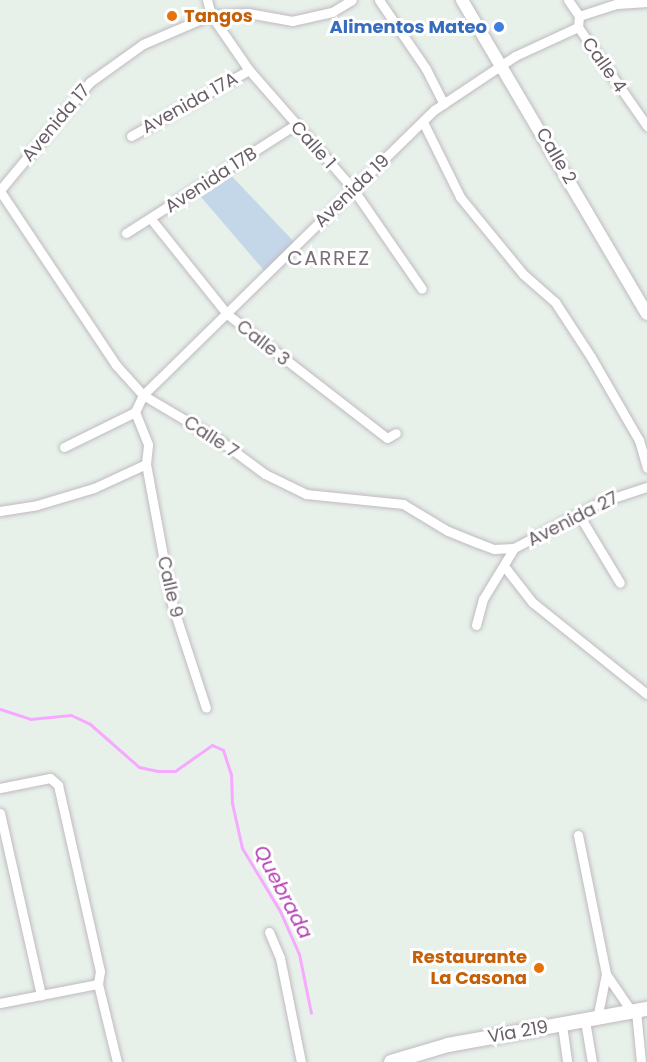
<!DOCTYPE html>
<html>
<head>
<meta charset="utf-8">
<style>
	body { margin:0 }
	#map { position:relative; width:647px; height:1062px; overflow:hidden; background:#e7f1ea; font-family:Poppins,sans-serif }
	div>[style] { position:absolute }
	[style*='--x'] { left:calc(var(--x)*1px); top:calc(var(--y)*1px); width:calc(var(--w)*1px); rotate:calc(var(--a)*1deg) }
	.green>* { inset:0; background:#c3d7e9 }
	.stream>* { height:3px; margin:-1.5px; padding:0 1.5px; transform-origin:1.5px; border-radius:1.5px; background:#f7a9ff }
	.roads { filter:drop-shadow(0 0 2px #c1b9c0) drop-shadow(0 0 2px #c1b9c0) }
	.minor>* { height:9px; margin:-4.5px; padding:0 4.5px; transform-origin:4.5px; border-radius:4.5px; background:#fff }
	.tertiary>* { height:12px; margin:-6px; padding:0 6px; transform-origin:6px; border-radius:6px; background:#fff }
	.secondary>* { height:14px; margin:-7px; padding:0 7px; transform-origin:7px; border-radius:7px; background:#fff }
	.dots>* { width:16px; height:16px; translate:-50% -50%; box-sizing:border-box; border:3px solid #fff; border-radius:50% }
	span { translate:-50% -50%; white-space:nowrap; text-align:center; line-height:1.15; -webkit-text-stroke:6px #fff; paint-order:stroke }
	.food-label { font-size:18px; color:#c56008; font-weight:700 }
	.left { translate:0 -50%; text-align:left }
	.right { translate:-100% -50%; text-align:right }
	.shop-label { font-size:18px; color:#366cbe; font-weight:700 }
	.street-label { font-size:18px; color:#685e67 }
	.neighbourhood-label { font-size:20px; color:#7a6f7a; letter-spacing:1.5px }
	.water-label { font-size:20px; color:#b540b7; font-style:italic }
</style>
</head>
<body>
<div id="map">
	<div class="green">
		<div style="clip-path:polygon(226px 170px,297px 245px,267px 274px,195px 190px)"></div>
	</div>
	<div class="stream">
		<div style="--x:0;--y:709;--w:32;--a:18"></div>
		<div style="--x:30;--y:719;--w:41;--a:-5.6"></div>
		<div style="--x:71;--y:715;--w:21;--a:25"></div>
		<div style="--x:90;--y:724;--w:65;--a:41.3"></div>
		<div style="--x:139;--y:767;--w:19;--a:12"></div>
		<div style="--x:158;--y:771;--w:17;--a:0"></div>
		<div style="--x:175;--y:771;--w:45;--a:-35.1"></div>
		<div style="--x:212;--y:745;--w:12;--a:24"></div>
		<div style="--x:223;--y:750;--w:25;--a:72"></div>
		<div style="--x:231;--y:774;--w:29;--a:88"></div>
		<div style="--x:232;--y:803;--w:46;--a:77.5"></div>
		<div style="--x:242;--y:848;--w:74;--a:58.9"></div>
		<div style="--x:280;--y:911;--w:47;--a:66.2"></div>
		<div style="--x:299;--y:954;--w:60;--a:78.5"></div>
	</div>
	<div class="roads">
		<div class="minor">
			<div style="--x:207;--y:0;--w:16;--a:75"></div>
			<div style="--x:211;--y:15;--w:67;--a:55.4"></div>
			<div style="--x:249;--y:70;--w:158;--a:48.8"></div>
			<div style="--x:353;--y:189;--w:121;--a:55.4"></div>
			<div style="--x:379;--y:0;--w:83;--a:55.7"></div>
			<div style="--x:426;--y:69;--w:39;--a:63"></div>
			<div style="--x:568;--y:0;--w:19;--a:55"></div>
			<div style="--x:579;--y:16;--w:11;--a:95"></div>
			<div style="--x:578;--y:27;--w:121;--a:55.1"></div>
			<div style="--x:579;--y:16;--w:40;--a:-18"></div>
			<div style="--x:617;--y:4;--w:30;--a:-4"></div>
			<div style="--x:423;--y:122;--w:84;--a:63.7"></div>
			<div style="--x:460;--y:197;--w:99;--a:50.7"></div>
			<div style="--x:523;--y:274;--w:43;--a:41.2"></div>
			<div style="--x:555;--y:302;--w:66;--a:56.8"></div>
			<div style="--x:591;--y:357;--w:96;--a:60"></div>
			<div style="--x:639;--y:440;--w:29;--a:74"></div>
			<div style="--x:131;--y:136;--w:135;--a:-29.2"></div>
			<div style="--x:0;--y:190;--w:141;--a:-50.2"></div>
			<div style="--x:90;--y:82;--w:65;--a:-35.6"></div>
			<div style="--x:143;--y:44;--w:74;--a:-23.1"></div>
			<div style="--x:211;--y:15;--w:37;--a:-3"></div>
			<div style="--x:248;--y:13;--w:45;--a:10.3"></div>
			<div style="--x:292;--y:21;--w:41;--a:-12.7"></div>
			<div style="--x:332;--y:12;--w:23;--a:-31"></div>
			<div style="--x:0;--y:191;--w:209;--a:56.3"></div>
			<div style="--x:116;--y:365;--w:40;--a:48"></div>
			<div style="--x:143;--y:395;--w:88;--a:30.6"></div>
			<div style="--x:219;--y:440;--w:57;--a:36.5"></div>
			<div style="--x:265;--y:474;--w:46;--a:26"></div>
			<div style="--x:306;--y:494;--w:98;--a:5.9"></div>
			<div style="--x:403;--y:504;--w:52;--a:31"></div>
			<div style="--x:448;--y:531;--w:32;--a:22"></div>
			<div style="--x:478;--y:543;--w:17;--a:21"></div>
			<div style="--x:494;--y:549;--w:20;--a:-3"></div>
			<div style="--x:151;--y:219;--w:122;--a:51.3"></div>
			<div style="--x:227;--y:314;--w:202;--a:37.8"></div>
			<div style="--x:387;--y:438;--w:10;--a:-29"></div>
			<div style="--x:126;--y:233;--w:201;--a:-32.6"></div>
			<div style="--x:135;--y:412;--w:35;--a:68"></div>
			<div style="--x:148;--y:445;--w:19;--a:96"></div>
			<div style="--x:146;--y:464;--w:142;--a:79.5"></div>
			<div style="--x:172;--y:604;--w:109;--a:71.9"></div>
			<div style="--x:64;--y:447;--w:79;--a:-26.2"></div>
			<div style="--x:135;--y:412;--w:19;--a:-65"></div>
			<div style="--x:143;--y:395;--w:407;--a:-44.4"></div>
			<div style="--x:434;--y:110;--w:97;--a:-33.7"></div>
			<div style="--x:515;--y:56;--w:69;--a:-24.7"></div>
			<div style="--x:0;--y:511;--w:37;--a:-9"></div>
			<div style="--x:37;--y:505;--w:59;--a:-16.6"></div>
			<div style="--x:94;--y:488;--w:57;--a:-24.8"></div>
			<div style="--x:579;--y:515;--w:79;--a:58.9"></div>
			<div style="--x:504;--y:566;--w:46;--a:52.1"></div>
			<div style="--x:532;--y:602;--w:147;--a:38.7"></div>
			<div style="--x:476;--y:625;--w:27;--a:-75"></div>
			<div style="--x:483;--y:599;--w:60;--a:-58.7"></div>
			<div style="--x:514;--y:548;--w:98;--a:-27.9"></div>
			<div style="--x:601;--y:502;--w:48;--a:-18.1"></div>
			<div style="--x:0;--y:788;--w:51;--a:-11.3"></div>
			<div style="--x:50;--y:778;--w:11;--a:41"></div>
			<div style="--x:58;--y:785;--w:191;--a:77.3"></div>
			<div style="--x:100;--y:971;--w:13;--a:99"></div>
			<div style="--x:0;--y:813;--w:187;--a:77.3"></div>
			<div style="--x:578;--y:835;--w:142;--a:78.6"></div>
			<div style="--x:606;--y:974;--w:46;--a:55.6"></div>
			<div style="--x:269;--y:932;--w:28;--a:67"></div>
			<div style="--x:280;--y:958;--w:106;--a:78.6"></div>
			<div style="--x:0;--y:1003;--w:100;--a:-11"></div>
			<div style="--x:98;--y:984;--w:80;--a:76.3"></div>
			<div style="--x:636;--y:1011;--w:51;--a:84.4"></div>
			<div style="--x:597;--y:1019;--w:46;--a:-78.7"></div>
			<div style="--x:585;--y:1021;--w:42;--a:80.3"></div>
			<div style="--x:562;--y:1025;--w:37;--a:82"></div>
		</div>
		<div class="tertiary">
			<div style="--x:462;--y:0;--w:364;--a:59.5"></div>
		</div>
		<div class="secondary">
			<div style="--x:391;--y:1062;--w:59;--a:-16.6"></div>
			<div style="--x:448;--y:1045;--w:202;--a:-10.3"></div>
		</div>
	</div>
	<div class="dots">
		<div style="left:172px;top:16px;background:#e8710a"></div>
		<div style="left:499px;top:27px;background:#3f7fe0"></div>
		<div style="left:539px;top:968px;background:#e8710a"></div>
	</div>
	<div class="food-label">
		<span class="left" style="left:184px;top:16px">Tangos</span>
		<span class="right" style="left:527px;top:968px">Restaurante<br>La Casona</span>
	</div>
	<div class="shop-label">
		<span class="right" style="left:487px;top:27px">Alimentos Mateo</span>
	</div>
	<div class="street-label">
		<span style="left:604px;top:65px;rotate:55deg">Calle 4</span>
		<span style="left:190px;top:103px;rotate:-29deg">Avenida 17A</span>
		<span style="left:56px;top:123px;rotate:-50deg">Avenida 17</span>
		<span style="left:313px;top:145px;rotate:48deg">Calle 1</span>
		<span style="left:556px;top:156px;rotate:60deg">Calle 2</span>
		<span style="left:211px;top:180px;rotate:-33deg">Avenida 17B</span>
		<span style="left:352px;top:191px;rotate:-44deg">Avenida 19</span>
		<span style="left:263px;top:343px;rotate:38deg">Calle 3</span>
		<span style="left:211px;top:437px;rotate:33deg">Calle 7</span>
		<span style="left:573px;top:519px;rotate:-27deg">Avenida 27</span>
		<span style="left:170px;top:587px;rotate:77deg">Calle 9</span>
		<span style="left:518px;top:1032px;rotate:-10deg">Vía 219</span>
	</div>
	<div class="neighbourhood-label">
		<span style="left:329px;top:258px">CARREZ</span>
	</div>
	<div class="water-label">
		<span style="left:283px;top:892px;rotate:62deg">Quebrada</span>
	</div>
</div>
</body>
</html>
